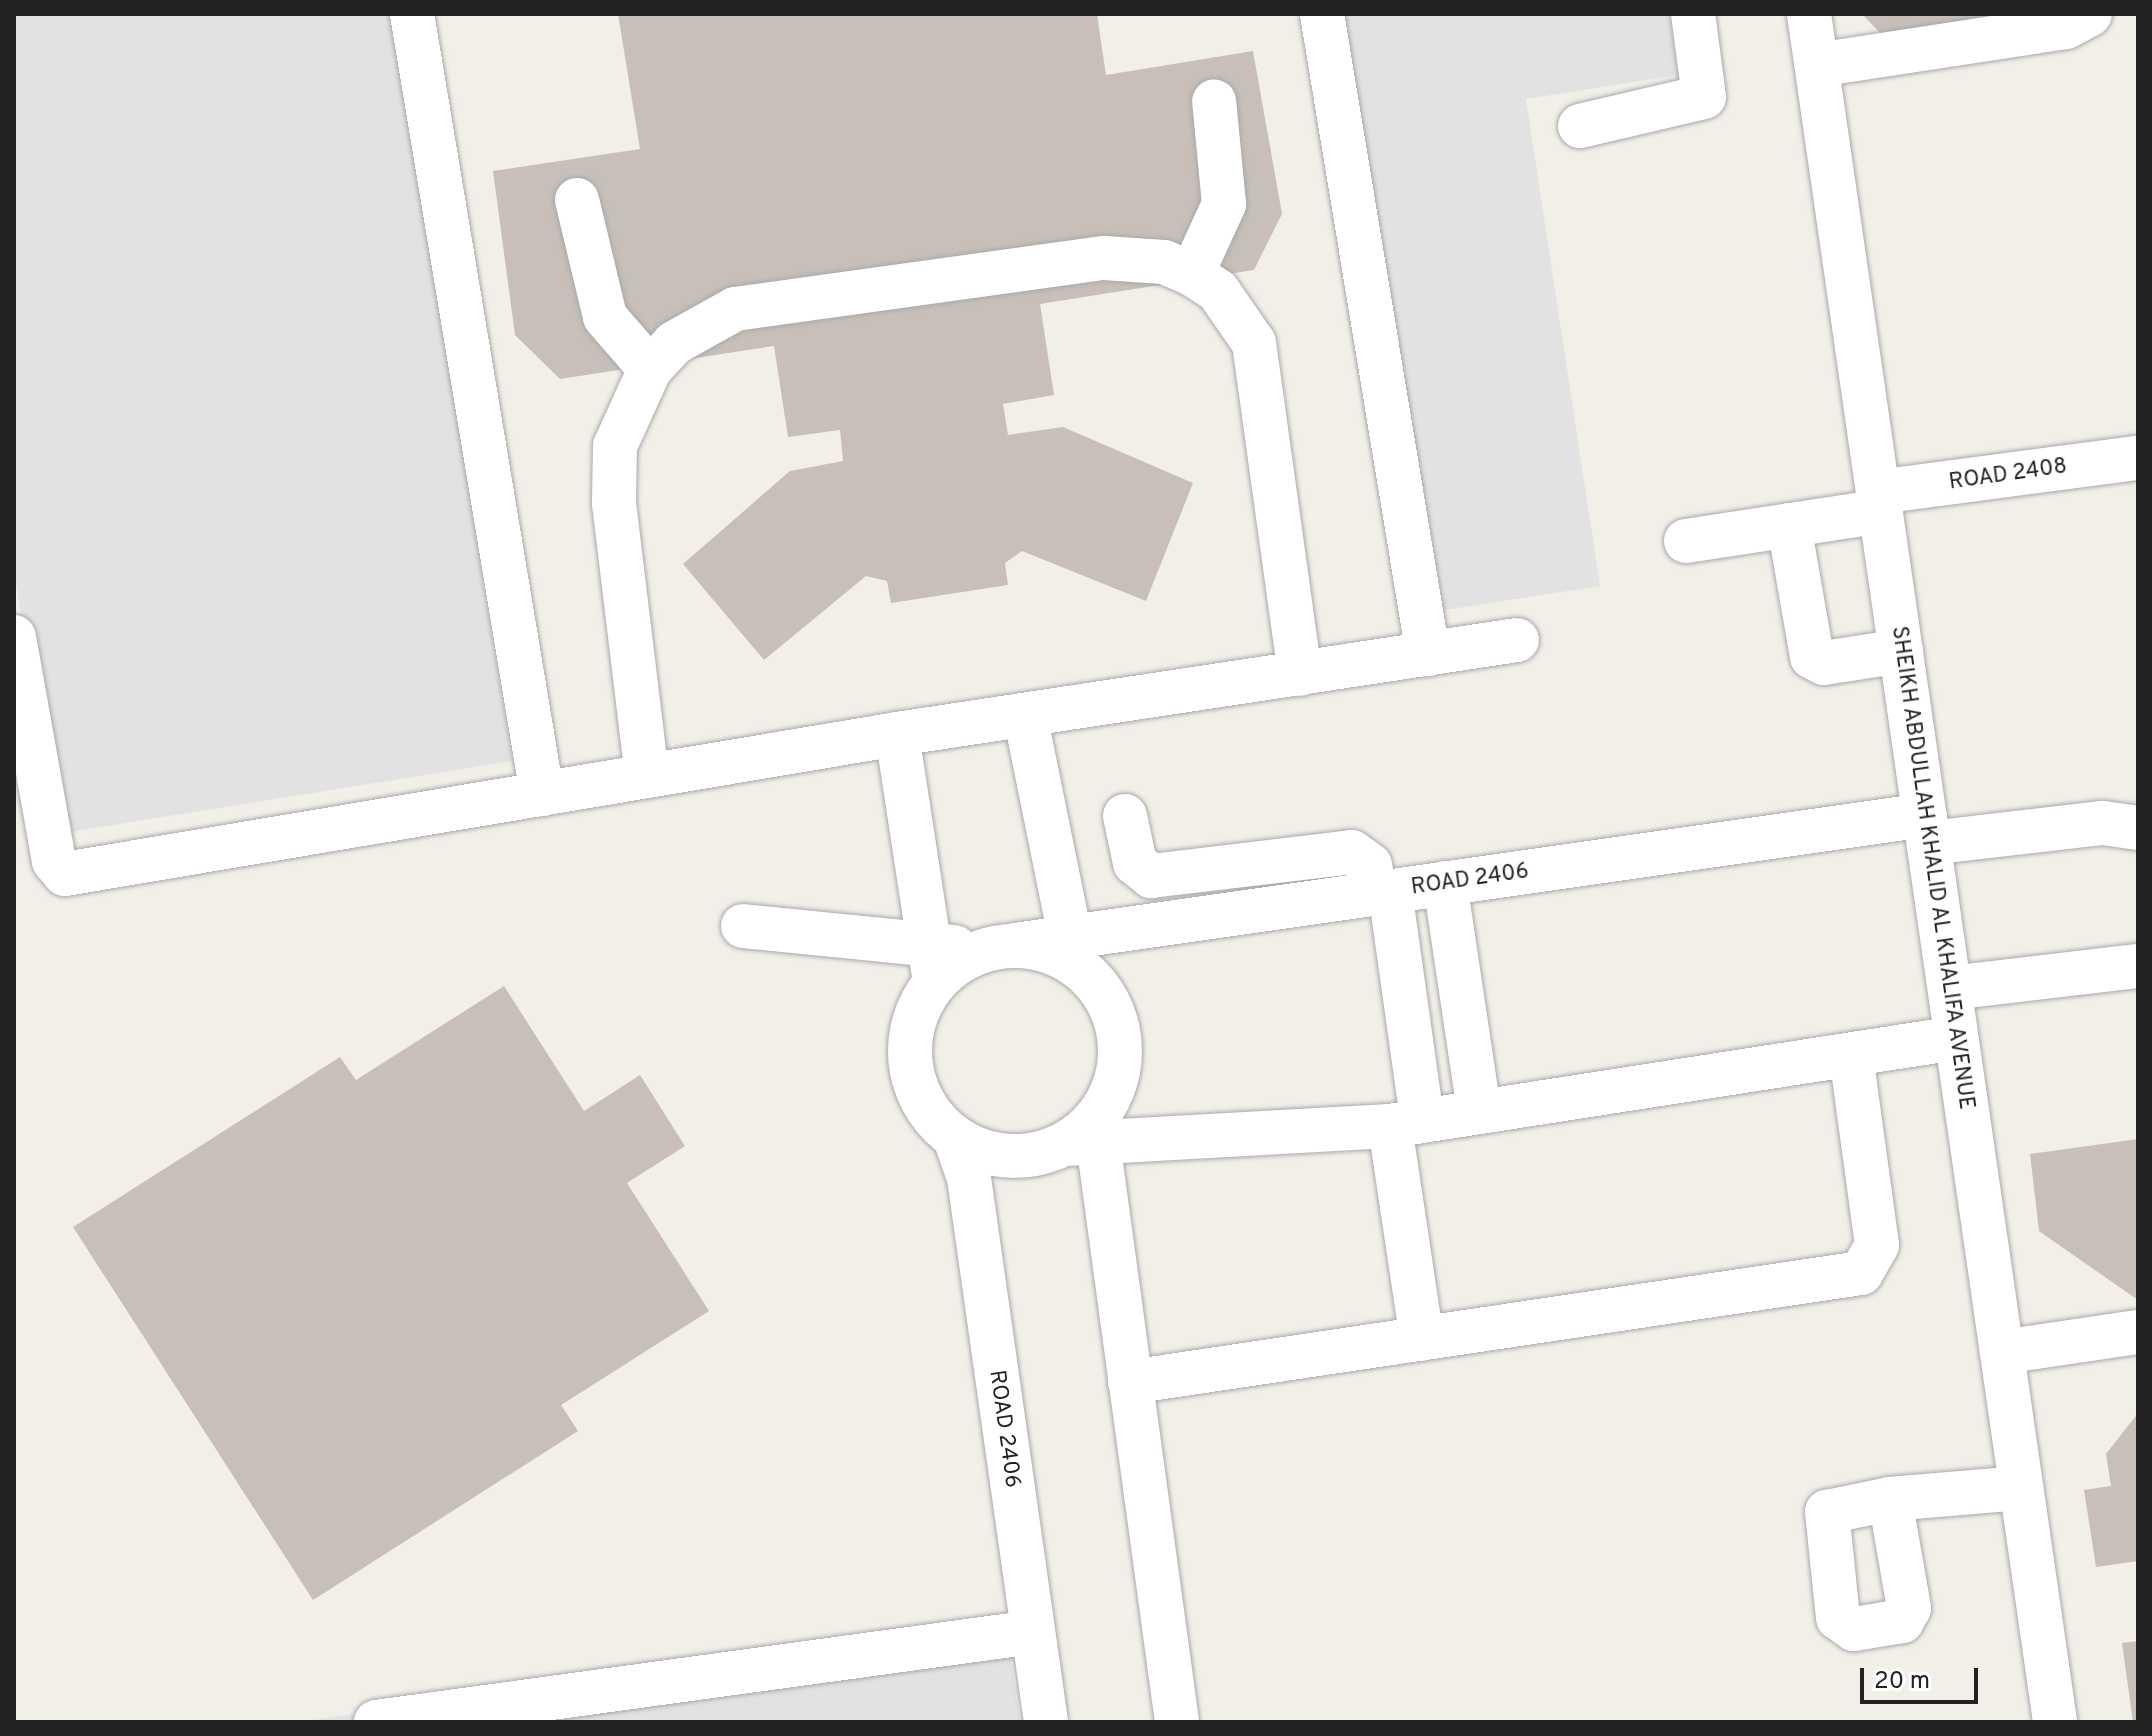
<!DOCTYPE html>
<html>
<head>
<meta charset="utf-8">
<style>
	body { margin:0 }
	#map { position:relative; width:2152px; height:1736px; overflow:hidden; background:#f2efe9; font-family:Overpass,sans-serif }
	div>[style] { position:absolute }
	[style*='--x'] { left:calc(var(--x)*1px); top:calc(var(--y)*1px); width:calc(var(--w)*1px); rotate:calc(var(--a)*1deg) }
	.parking>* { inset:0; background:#e2e2e2 }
	.building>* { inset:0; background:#c7bfb8 }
	.roads { filter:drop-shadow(0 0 2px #a9a9a9) drop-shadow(0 0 2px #a9a9a9) }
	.minor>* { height:44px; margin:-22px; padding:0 22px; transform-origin:22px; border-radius:22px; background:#fff }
	.minor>.ring { margin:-22px; padding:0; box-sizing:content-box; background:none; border:44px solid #fff; border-radius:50% }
	span { translate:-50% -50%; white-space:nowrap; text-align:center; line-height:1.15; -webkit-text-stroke:6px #fff; paint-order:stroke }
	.street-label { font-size:22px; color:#222 }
	.frame { position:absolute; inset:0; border:16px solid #222; pointer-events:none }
	.scale { position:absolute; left:1860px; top:1668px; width:118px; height:36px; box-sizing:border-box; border:4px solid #222; border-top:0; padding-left:10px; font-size:24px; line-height:28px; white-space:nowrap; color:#222; -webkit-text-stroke:6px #fff; paint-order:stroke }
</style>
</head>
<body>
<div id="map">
	<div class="parking">
		<div style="clip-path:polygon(14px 14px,392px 14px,512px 761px,57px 834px,14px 572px)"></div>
		<div style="clip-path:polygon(1325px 14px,1669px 14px,1679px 75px,1526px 99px,1600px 586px,1418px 614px)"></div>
		<div style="clip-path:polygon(1005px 1621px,1020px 1722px,299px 1722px)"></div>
	</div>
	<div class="building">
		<div style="clip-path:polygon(618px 14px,1097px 14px,1106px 75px,1253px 51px,1282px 214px,1254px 270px,1040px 304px,1054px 395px,1003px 404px,1008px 435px,1063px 427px,1193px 483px,1146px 601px,1022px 551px,1005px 563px,1008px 585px,891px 603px,887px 581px,866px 576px,764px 660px,683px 564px,790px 471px,843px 461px,840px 430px,788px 437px,774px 346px,560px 379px,515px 335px,493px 171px,640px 149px)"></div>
		<div style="clip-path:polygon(1862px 14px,2060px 14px,1889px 42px)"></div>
		<div style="clip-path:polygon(504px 986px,584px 1111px,640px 1075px,685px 1146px,627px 1183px,709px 1311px,561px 1405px,578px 1431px,313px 1600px,73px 1227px,340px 1057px,356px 1080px)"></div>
		<div style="clip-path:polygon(2138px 1139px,2138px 1298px,2135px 1298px,2039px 1231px,2030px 1154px)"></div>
		<div style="clip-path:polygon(2138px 1413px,2138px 1561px,2096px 1567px,2084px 1490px,2111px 1486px,2106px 1454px)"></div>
		<div style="clip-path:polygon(2138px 1641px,2138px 1722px,2133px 1722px,2122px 1643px)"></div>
	</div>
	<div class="roads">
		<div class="minor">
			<div style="--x:412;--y:14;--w:791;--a:80.54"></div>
			<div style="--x:1322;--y:14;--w:649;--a:80.6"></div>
			<div style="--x:1809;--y:14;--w:1726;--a:81.8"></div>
			<div style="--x:1817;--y:65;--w:252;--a:-8.7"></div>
			<div style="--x:2066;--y:27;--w:27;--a:-28"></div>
			<div style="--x:1580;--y:126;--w:127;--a:-13.2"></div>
			<div style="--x:1704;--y:97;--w:84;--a:-97.5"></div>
			<div style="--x:577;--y:200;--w:120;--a:76.5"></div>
			<div style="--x:605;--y:317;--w:69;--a:49.1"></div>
			<div style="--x:1192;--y:274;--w:77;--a:-65.4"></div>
			<div style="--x:1224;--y:204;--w:103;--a:-95.5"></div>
			<div style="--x:1878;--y:492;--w:262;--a:-7.5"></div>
			<div style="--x:1789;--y:525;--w:134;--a:80.1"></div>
			<div style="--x:1812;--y:657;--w:13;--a:27"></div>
			<div style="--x:1824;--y:663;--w:78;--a:-8.9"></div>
			<div style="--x:1686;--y:541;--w:197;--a:-8.7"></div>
			<div style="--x:14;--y:637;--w:228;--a:79.9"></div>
			<div style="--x:54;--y:861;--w:17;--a:50"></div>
			<div style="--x:65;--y:874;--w:844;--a:-9.55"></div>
			<div style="--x:897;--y:734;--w:627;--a:-8.62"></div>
			<div style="--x:1025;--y:715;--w:255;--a:78.5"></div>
			<div style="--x:897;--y:734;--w:251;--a:81.3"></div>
			<div style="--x:647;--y:776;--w:275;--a:-96.9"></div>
			<div style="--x:614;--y:503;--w:57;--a:-89"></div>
			<div style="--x:615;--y:446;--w:85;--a:-65.6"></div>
			<div style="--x:650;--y:369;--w:35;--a:-47"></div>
			<div style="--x:674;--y:343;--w:70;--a:-29.1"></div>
			<div style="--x:735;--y:309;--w:373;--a:-7.9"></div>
			<div style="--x:1104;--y:258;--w:60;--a:3.8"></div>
			<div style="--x:1164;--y:262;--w:30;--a:23"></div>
			<div style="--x:1192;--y:274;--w:31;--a:33"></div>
			<div style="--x:1218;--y:291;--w:63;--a:55.3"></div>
			<div style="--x:1254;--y:343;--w:334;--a:82.1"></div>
			<div style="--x:1125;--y:816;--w:48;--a:78"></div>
			<div style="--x:1135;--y:863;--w:21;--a:39"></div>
			<div style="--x:1151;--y:876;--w:202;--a:-6.8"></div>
			<div style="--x:1352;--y:852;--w:22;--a:36"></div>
			<div style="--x:1370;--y:865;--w:29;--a:80"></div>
			<div style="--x:1929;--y:843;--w:175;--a:-6.6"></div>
			<div style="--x:2103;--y:823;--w:35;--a:8"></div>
			<div style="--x:1445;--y:883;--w:231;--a:81.5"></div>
			<div style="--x:1390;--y:891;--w:230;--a:82"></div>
			<div style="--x:743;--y:926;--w:213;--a:5.7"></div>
			<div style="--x:1015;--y:945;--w:919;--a:-8.13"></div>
			<div class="ring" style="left:910px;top:946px;width:166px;height:166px"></div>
			<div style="--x:1950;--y:988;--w:189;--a:-6.7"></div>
			<div style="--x:1095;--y:1120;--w:608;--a:82.24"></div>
			<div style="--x:1390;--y:1126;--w:215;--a:81.5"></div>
			<div style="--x:955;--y:1138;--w:42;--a:70.7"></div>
			<div style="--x:969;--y:1178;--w:549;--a:81.94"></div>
			<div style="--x:1066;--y:1144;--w:324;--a:-3.2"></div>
			<div style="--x:1390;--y:1126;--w:573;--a:-8.84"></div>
			<div style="--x:2002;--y:1352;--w:137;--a:-8.4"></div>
			<div style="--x:1130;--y:1382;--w:739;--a:-8.48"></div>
			<div style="--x:1861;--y:1273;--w:32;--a:-60"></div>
			<div style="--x:1877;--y:1245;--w:191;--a:-97.8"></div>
			<div style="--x:1890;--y:1499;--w:111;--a:80.1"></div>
			<div style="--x:1909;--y:1608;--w:15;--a:118"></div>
			<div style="--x:1902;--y:1621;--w:49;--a:170.5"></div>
			<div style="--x:1854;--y:1629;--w:19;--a:-145"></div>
			<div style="--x:1838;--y:1618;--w:107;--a:-95.9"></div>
			<div style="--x:1827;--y:1512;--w:64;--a:-11.7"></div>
			<div style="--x:1890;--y:1499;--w:131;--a:-4.8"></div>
			<div style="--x:376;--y:1722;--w:663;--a:-7.8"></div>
		</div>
	</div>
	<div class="street-label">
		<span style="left:2008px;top:475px;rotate:-8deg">ROAD 2408</span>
		<span style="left:1932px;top:868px;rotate:82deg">SHEIKH ABDULLAH KHALID AL KHALIFA AVENUE</span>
		<span style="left:1470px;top:880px;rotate:-8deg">ROAD 2406</span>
		<span style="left:1004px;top:1429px;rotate:82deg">ROAD 2406</span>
	</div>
	<div class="frame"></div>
	<div class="scale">20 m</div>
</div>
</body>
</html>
